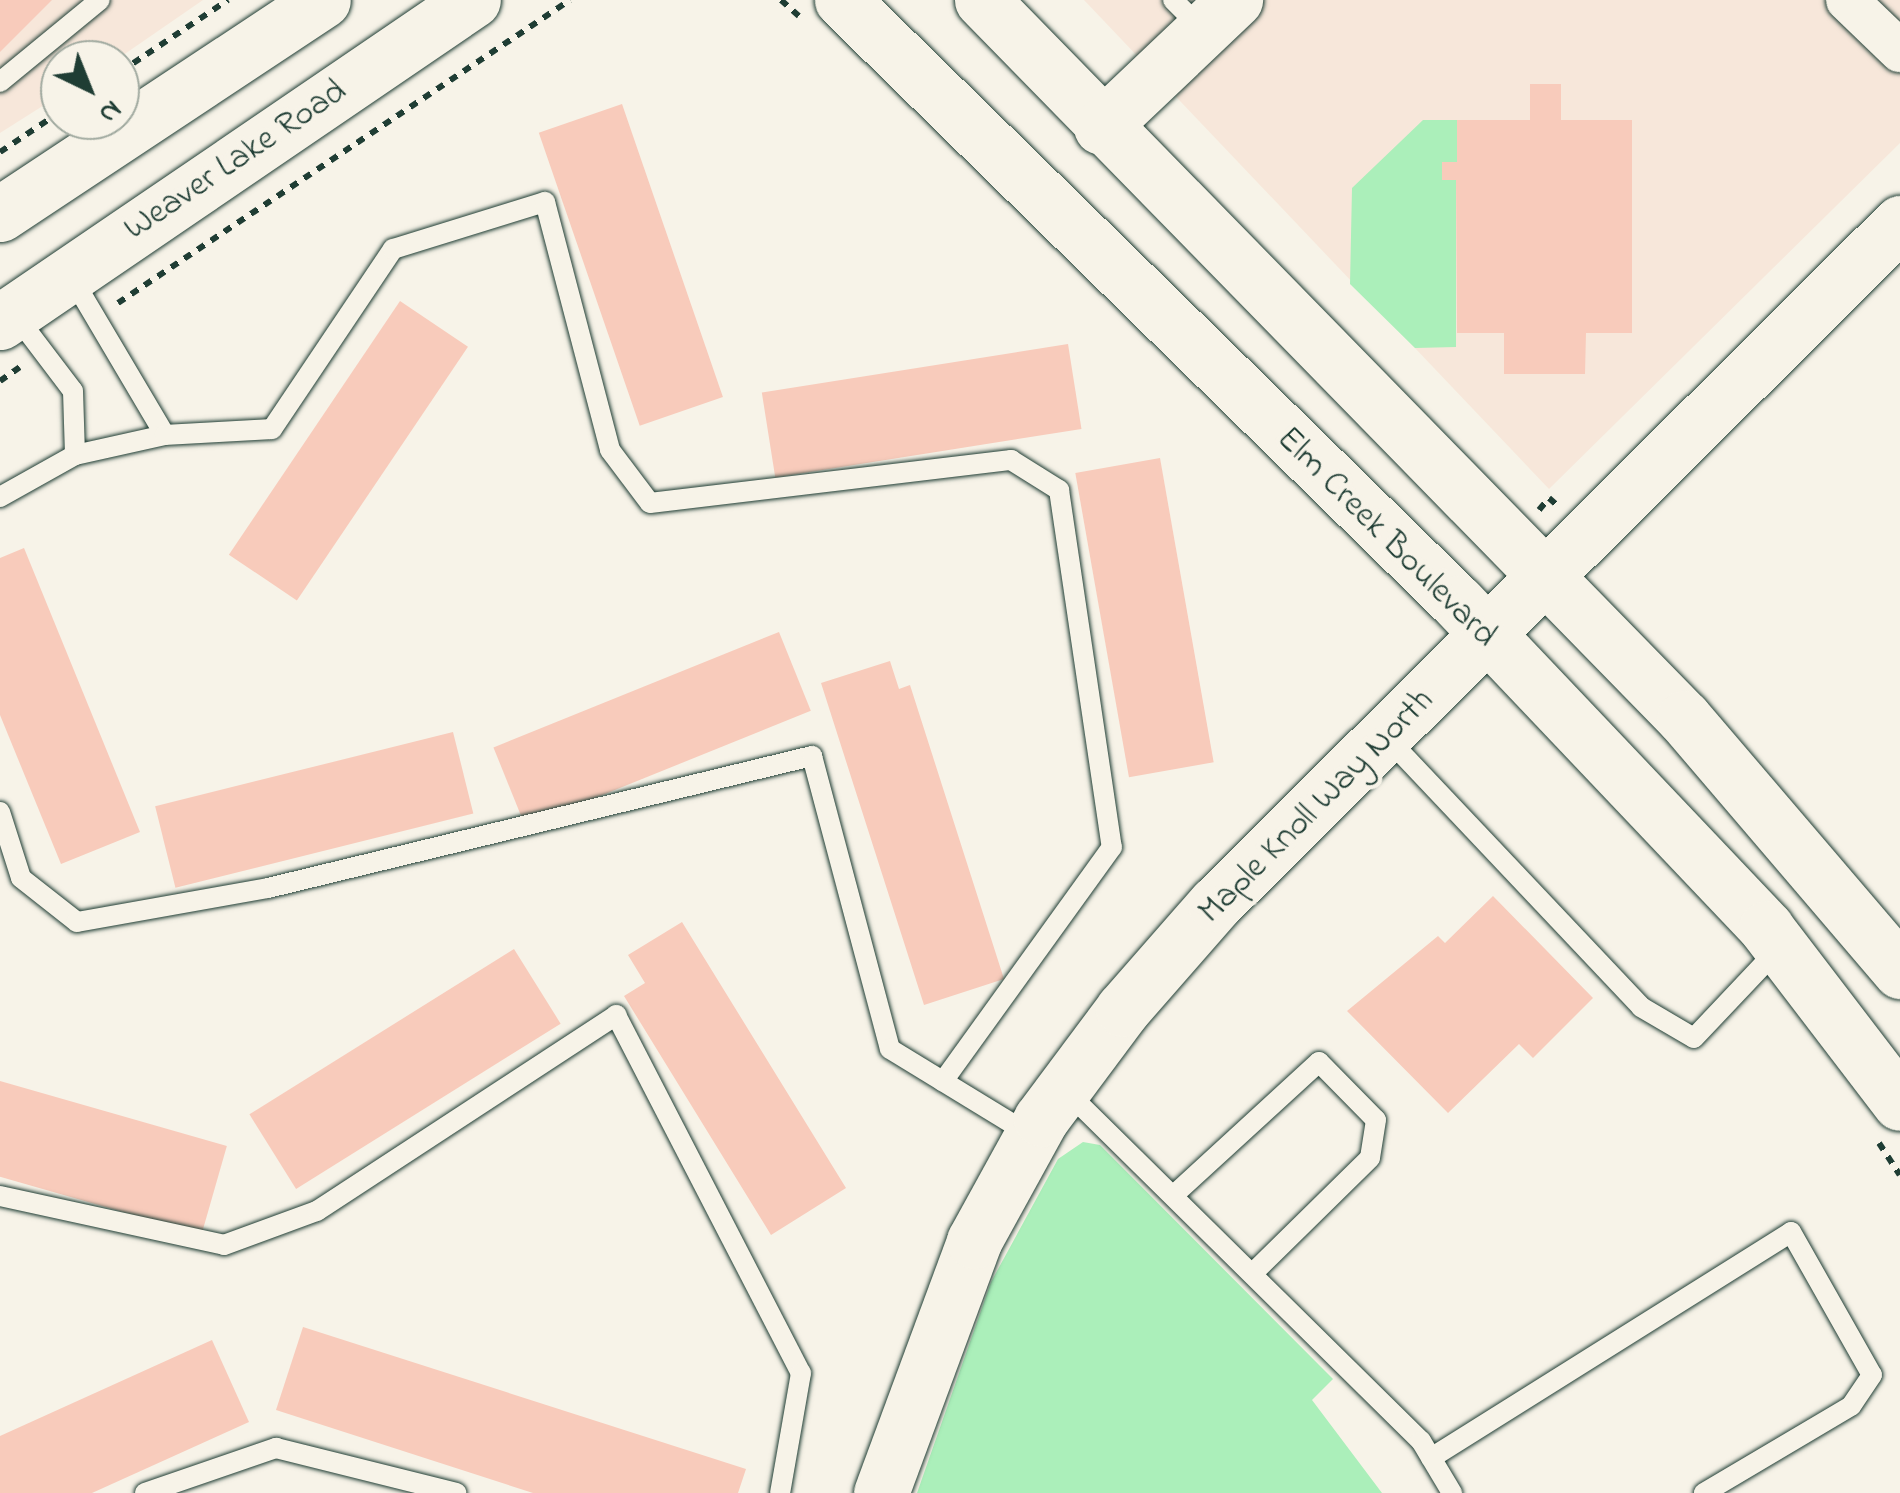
<!DOCTYPE html>
<html>
<head>
<meta charset="utf-8">
<style>
	body { margin:0 }
	#map { position:relative; width:1900px; height:1493px; overflow:hidden; background:#f7f3e8; font-family:"Indie Flower",sans-serif }
	div>[style] { position:absolute }
	[style*='--x'] { left:calc(var(--x)*1px); top:calc(var(--y)*1px); width:calc(var(--w)*1px); rotate:calc(var(--a)*1deg) }
	.built>* { inset:0; background:#f7e7da }
	.green>* { inset:0; background:#abefba }
	.building>* { inset:0; background:#f8cbbb; transform-origin:0 0 }
	.path>* { height:6px; margin-top:-3px; transform-origin:0; background:repeating-linear-gradient(90deg,#1f3d34 0 8px,transparent 0 16px) }
	.roads { filter:drop-shadow(0 0 2px #1f3d34) drop-shadow(0 0 2px #1f3d34) }
	.lane>* { height:20px; margin:-10px; padding:0 10px; transform-origin:10px; border-radius:10px; background:#f7f3e8 }
	.street>* { height:42px; margin:-21px; padding:0 21px; transform-origin:21px; border-radius:21px; background:#f7f3e8 }
	.secondary>* { height:55px; margin:-27.5px; padding:0 27.5px; transform-origin:27.5px; border-radius:27.5px; background:#f7f3e8 }
	span { translate:-50% -50%; white-space:nowrap; text-align:center; line-height:1.15; -webkit-text-stroke:9px #f7f3e8; paint-order:stroke }
	.street-label { font-size:35px; color:#1f3d34 }
	.north { position:absolute; left:40px; top:40px; width:100px; height:100px; box-sizing:border-box; background:#f7f3e8; border:2px solid #a1aaa0; border-radius:50%; rotate:137deg; font-size:28px; font-weight:700; line-height:40px; text-align:center; color:#1f3d34 }
	.north::after { content:''; display:block; margin:auto; width:35px; height:45px; background:#1f3d34; clip-path:polygon(50% 0,100% 100%,50% 72%,0 100%) }
</style>
</head>
<body>
<div id="map">
	<div class="built">
		<div style="clip-path:polygon(0 0,203px 0,116px 60px,60px 60px,60px 95px,0 133px)"></div>
		<div style="clip-path:polygon(1084px 0,1900px 0,1900px 143px,1549px 489px)"></div>
	</div>
	<div class="green">
		<div style="clip-path:polygon(1423px 120px,1457px 120px,1457px 162px,1442px 163px,1442px 180px,1456px 180px,1456px 347px,1415px 348px,1350px 284px,1352px 188px)"></div>
		<div style="clip-path:polygon(1083px 1142px,1100px 1145px,1333px 1379px,1312px 1400px,1382px 1493px,917px 1493px,991px 1282px,1058px 1159px)"></div>
	</div>
	<div class="building">
		<div style="clip-path:polygon(0 0,52px 0,0 52px)"></div>
		<div style="clip-path:polygon(1530px 84px,1561px 84px,1561px 120px,1632px 120px,1632px 333px,1586px 333px,1585px 374px,1504px 374px,1504px 333px,1457px 333px,1456px 180px,1442px 180px,1442px 162px,1457px 162px,1457px 120px,1530px 120px)"></div>
		<div style="left:622px;top:104px;width:310px;height:88px;rotate:71deg"></div>
		<div style="left:400px;top:301px;width:82px;height:306px;rotate:34deg"></div>
		<div style="left:1068px;top:344px;width:86px;height:310px;rotate:81deg"></div>
		<div style="left:1160px;top:458px;width:309px;height:86px;rotate:80deg"></div>
		<div style="clip-path:polygon(24px 548px,140px 832px,61px 864px,0 715px,0 558px)"></div>
		<div style="left:779px;top:632px;width:85px;height:308px;rotate:68deg"></div>
		<div style="clip-path:polygon(890px 661px,899px 689px,910px 685px,1004px 979px,924px 1005px,821px 683px)"></div>
		<div style="left:453px;top:732px;width:84px;height:307px;rotate:76deg"></div>
		<div style="clip-path:polygon(1493px 896px,1593px 998px,1533px 1058px,1519px 1044px,1448px 1113px,1347px 1011px,1438px 936px,1445px 943px)"></div>
		<div style="clip-path:polygon(682px 922px,846px 1188px,771px 1235px,624px 996px,645px 983px,628px 955px)"></div>
		<div style="left:514px;top:949px;width:88px;height:312px;rotate:58deg"></div>
		<div style="left:0;top:1081px;width:236px;height:92px;rotate:16deg"></div>
		<div style="clip-path:polygon(303px 1327px,746px 1469px,738px 1493px,533px 1493px,276px 1410px)"></div>
		<div style="clip-path:polygon(212px 1340px,249px 1422px,92px 1493px,0 1493px,0 1436px)"></div>
	</div>
	<div class="path">
		<div style="--x:781;--y:0;--w:24;--a:42"></div>
		<div style="--x:120;--y:72;--w:130;--a:-33.7"></div>
		<div style="--x:0;--y:152;--w:72;--a:-33.7"></div>
		<div style="--x:118;--y:303;--w:544;--a:-33.84"></div>
		<div style="--x:0;--y:381;--w:24;--a:-35"></div>
		<div style="--x:1539;--y:510;--w:16;--a:-50"></div>
		<div style="--x:1549;--y:498;--w:12;--a:42"></div>
		<div style="--x:1879;--y:1143;--w:38;--a:57"></div>
	</div>
	<div class="roads">
		<div class="lane">
			<div style="--x:1173;--y:0;--w:38;--a:45"></div>
			<div style="--x:0;--y:82;--w:129;--a:-39.4"></div>
			<div style="--x:72;--y:278;--w:182;--a:59.4"></div>
			<div style="--x:16;--y:316;--w:94;--a:52.8"></div>
			<div style="--x:73;--y:391;--w:64;--a:88.2"></div>
			<div style="--x:0;--y:497;--w:86;--a:-29.2"></div>
			<div style="--x:75;--y:455;--w:92;--a:-12.5"></div>
			<div style="--x:165;--y:435;--w:107;--a:-3.2"></div>
			<div style="--x:272;--y:429;--w:217;--a:-56.1"></div>
			<div style="--x:393;--y:249;--w:159;--a:-17.2"></div>
			<div style="--x:545;--y:202;--w:256;--a:75.3"></div>
			<div style="--x:610;--y:450;--w:66;--a:53"></div>
			<div style="--x:650;--y:503;--w:364;--a:-6.8"></div>
			<div style="--x:1011;--y:460;--w:57;--a:32"></div>
			<div style="--x:1059;--y:490;--w:361;--a:81.6"></div>
			<div style="--x:1112;--y:847;--w:289;--a:125.8"></div>
			<div style="--x:1387;--y:738;--w:370;--a:46.6"></div>
			<div style="--x:1641;--y:1007;--w:61;--a:30.3"></div>
			<div style="--x:1694;--y:1038;--w:125;--a:-46.6"></div>
			<div style="--x:0;--y:812;--w:69;--a:72.3"></div>
			<div style="--x:21;--y:878;--w:71;--a:38.2"></div>
			<div style="--x:77;--y:922;--w:194;--a:-10.1"></div>
			<div style="--x:268;--y:888;--w:560;--a:-13.64"></div>
			<div style="--x:812;--y:756;--w:303;--a:75.1"></div>
			<div style="--x:890;--y:1049;--w:165;--a:31.4"></div>
			<div style="--x:1065;--y:1090;--w:500;--a:44.6"></div>
			<div style="--x:1421;--y:1441;--w:61;--a:59.2"></div>
			<div style="--x:1176;--y:1193;--w:194;--a:-42.5"></div>
			<div style="--x:1319;--y:1062;--w:81;--a:45.5"></div>
			<div style="--x:1376;--y:1120;--w:38;--a:99"></div>
			<div style="--x:1370;--y:1158;--w:163;--a:135.5"></div>
			<div style="--x:0;--y:1196;--w:229;--a:12.3"></div>
			<div style="--x:224;--y:1245;--w:99;--a:-20.1"></div>
			<div style="--x:317;--y:1211;--w:358;--a:-33.2"></div>
			<div style="--x:616;--y:1015;--w:403;--a:62.7"></div>
			<div style="--x:801;--y:1373;--w:122;--a:99.9"></div>
			<div style="--x:1431;--y:1458;--w:425;--a:-32.1"></div>
			<div style="--x:1791;--y:1232;--w:164;--a:60.5"></div>
			<div style="--x:1872;--y:1375;--w:37;--a:124"></div>
			<div style="--x:1851;--y:1406;--w:171;--a:149.4"></div>
			<div style="--x:145;--y:1493;--w:139;--a:-19"></div>
			<div style="--x:276;--y:1448;--w:186;--a:14"></div>
		</div>
		<div class="street">
			<div style="--x:1847;--y:0;--w:74;--a:43.9"></div>
		</div>
		<div class="secondary">
			<div style="--x:842;--y:0;--w:862;--a:44.39"></div>
			<div style="--x:1458;--y:603;--w:448;--a:46.5"></div>
			<div style="--x:1766;--y:928;--w:220;--a:52.6"></div>
			<div style="--x:982;--y:0;--w:1004;--a:45.65"></div>
			<div style="--x:1684;--y:718;--w:333;--a:49.5"></div>
			<div style="--x:1101;--y:127;--w:185;--a:-43.5"></div>
			<div style="--x:0;--y:214;--w:387;--a:-33.5"></div>
			<div style="--x:0;--y:322;--w:572;--a:-34.25"></div>
			<div style="--x:881;--y:1493;--w:269;--a:-69.7"></div>
			<div style="--x:974;--y:1241;--w:139;--a:-61.2"></div>
			<div style="--x:1041;--y:1119;--w:137;--a:-53.3"></div>
			<div style="--x:1123;--y:1009;--w:140;--a:-48.8"></div>
			<div style="--x:1215;--y:904;--w:966;--a:-44.83"></div>
		</div>
	</div>
	<div class="street-label">
		<span style="left:236px;top:161px;rotate:-34deg">Weaver Lake Road</span>
		<span style="left:1386px;top:538px;rotate:45deg">Elm Creek Boulevard</span>
		<span style="left:1317px;top:807px;rotate:-45deg">Maple Knoll Way North</span>
	</div>
	<div class="north">N</div>
</div>
</body>
</html>
